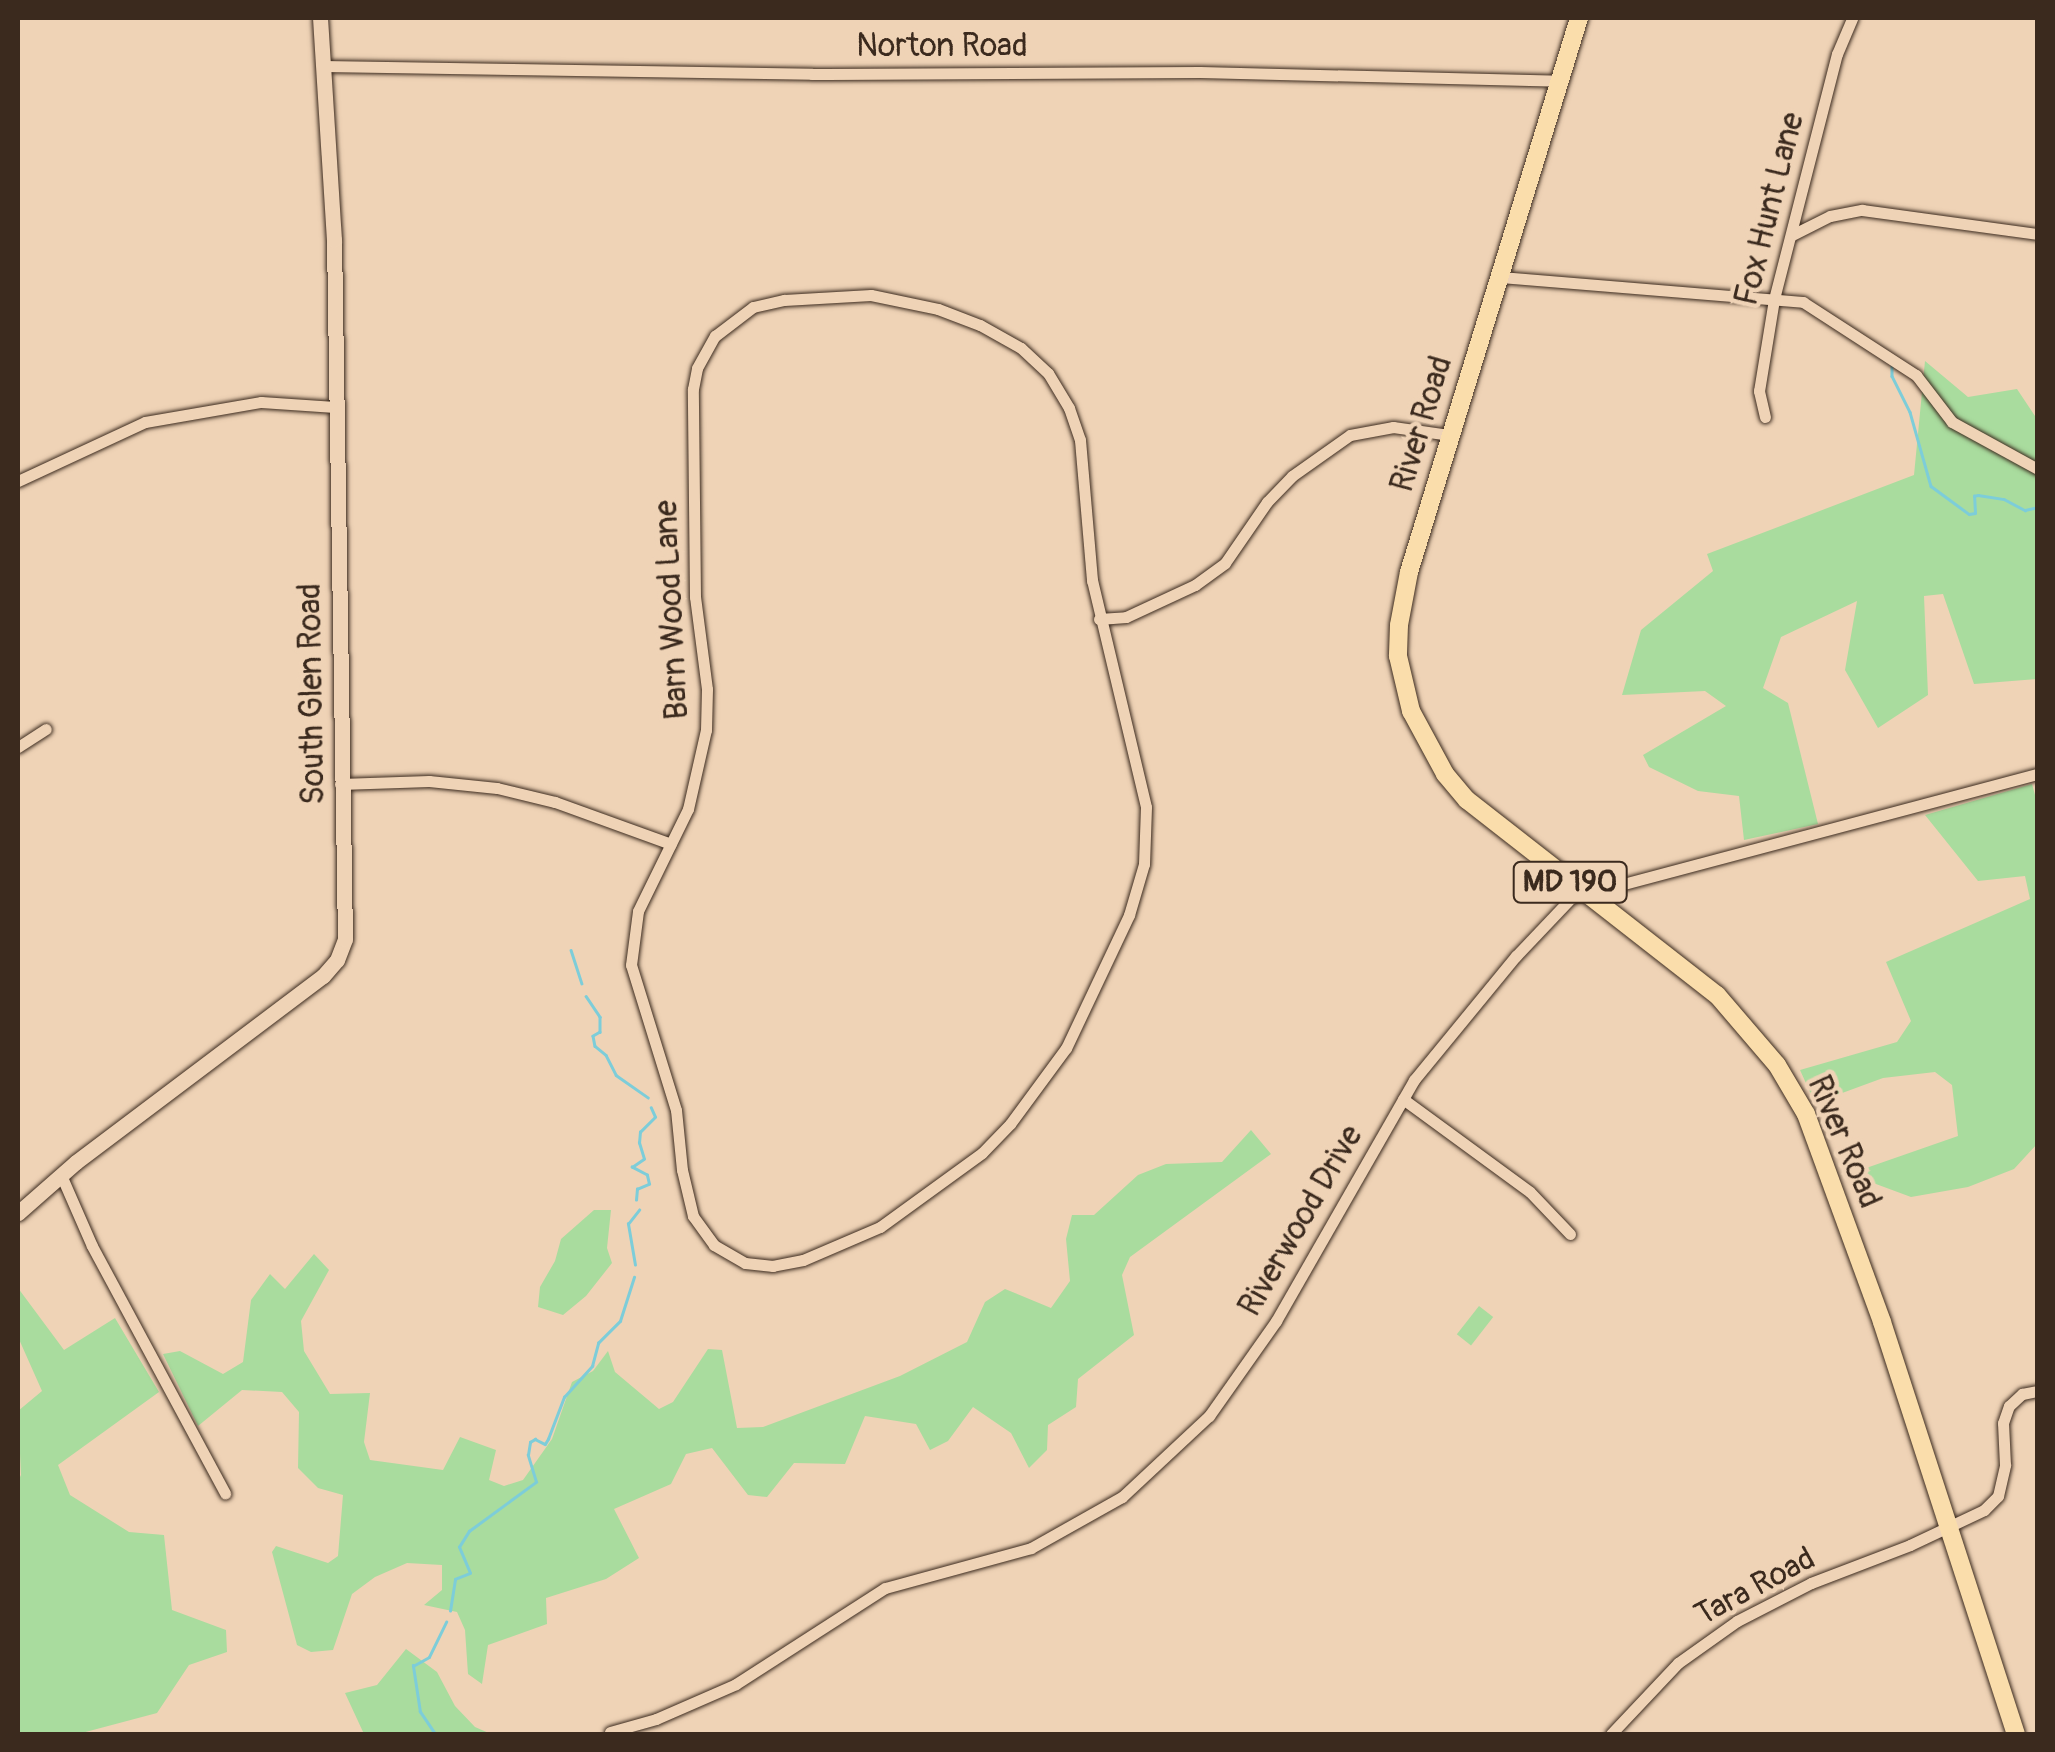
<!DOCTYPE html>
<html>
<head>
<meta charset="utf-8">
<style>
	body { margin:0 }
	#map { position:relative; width:2055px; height:1752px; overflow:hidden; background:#efd3b6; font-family:Pangolin,sans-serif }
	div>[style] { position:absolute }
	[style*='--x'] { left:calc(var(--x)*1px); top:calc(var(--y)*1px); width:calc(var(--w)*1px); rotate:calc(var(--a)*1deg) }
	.green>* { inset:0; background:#a9dc9e; transform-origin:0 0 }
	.stream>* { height:2.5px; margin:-1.25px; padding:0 1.25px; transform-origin:1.25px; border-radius:1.25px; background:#7dcdd9 }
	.roads { filter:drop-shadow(0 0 2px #3b2a1e) drop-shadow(0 0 2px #3b2a1e) }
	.street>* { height:11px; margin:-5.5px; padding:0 5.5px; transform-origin:5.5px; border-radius:5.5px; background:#efd3b6 }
	.secondary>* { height:15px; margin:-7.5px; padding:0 7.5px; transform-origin:7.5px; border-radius:7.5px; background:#efd3b6 }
	.primary>* { height:18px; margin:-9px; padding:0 9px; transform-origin:9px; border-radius:9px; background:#faddab }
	span { translate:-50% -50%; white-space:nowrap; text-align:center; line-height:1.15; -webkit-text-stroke:9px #efd3b6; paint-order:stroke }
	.shield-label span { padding:2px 8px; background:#efd3b6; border:2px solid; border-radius:8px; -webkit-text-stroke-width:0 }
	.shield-label { font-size:30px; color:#3b2a1e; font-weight:700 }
	.street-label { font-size:32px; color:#3b2a1e }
	.frame { position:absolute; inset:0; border:20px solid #3b2a1e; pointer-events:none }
</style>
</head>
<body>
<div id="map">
	<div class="green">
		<div style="clip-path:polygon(1925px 361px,1968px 397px,2017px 389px,2037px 419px,2037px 679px,1974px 684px,1943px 594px,1924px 596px,1928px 695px,1878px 728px,1845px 670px,1857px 601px,1781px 637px,1763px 688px,1788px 703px,1818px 824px,1744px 840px,1739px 796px,1698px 791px,1649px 767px,1643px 755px,1726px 706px,1705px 691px,1622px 695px,1641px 630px,1713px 571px,1707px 554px,1914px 475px)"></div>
		<div style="clip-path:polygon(2032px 784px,2038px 806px,2037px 1144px,2014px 1169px,1968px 1187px,1911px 1197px,1849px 1174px,1958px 1136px,1952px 1085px,1935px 1072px,1883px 1078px,1815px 1103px,1800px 1070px,1897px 1042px,1911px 1021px,1886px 962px,2030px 899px,2025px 876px,1978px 881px,1925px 815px)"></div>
		<div style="clip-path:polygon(1251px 1130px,1271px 1154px,1130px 1257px,1122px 1275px,1134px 1335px,1078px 1379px,1076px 1407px,1048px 1425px,1047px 1450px,1029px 1468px,1011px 1433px,973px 1407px,948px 1441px,930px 1450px,916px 1424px,865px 1416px,845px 1464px,794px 1463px,767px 1497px,748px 1495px,712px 1448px,686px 1454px,671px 1484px,614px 1509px,639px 1558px,606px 1579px,546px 1598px,547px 1624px,488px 1645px,482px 1684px,468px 1674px,465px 1630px,457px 1612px,424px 1605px,442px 1590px,442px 1565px,407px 1563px,375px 1577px,352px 1594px,333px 1650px,311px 1652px,297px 1645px,272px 1552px,276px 1546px,328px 1563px,338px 1556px,343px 1495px,318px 1488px,298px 1468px,299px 1412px,282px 1392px,242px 1390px,198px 1426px,163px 1354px,180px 1351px,223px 1374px,243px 1362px,251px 1300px,270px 1274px,285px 1289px,314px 1254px,329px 1270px,301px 1321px,304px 1351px,330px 1394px,370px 1393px,364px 1442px,370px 1460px,443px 1470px,460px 1437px,496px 1450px,489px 1480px,504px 1486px,523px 1480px,552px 1439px,572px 1382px,593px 1371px,608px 1351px,615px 1372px,659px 1409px,673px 1402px,708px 1349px,722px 1350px,737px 1428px,763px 1427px,900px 1376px,967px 1342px,985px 1302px,1005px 1289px,1051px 1308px,1070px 1281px,1066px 1239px,1072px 1215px,1094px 1215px,1138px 1175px,1166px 1164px,1222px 1162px)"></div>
		<div style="clip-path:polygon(594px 1210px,611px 1210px,607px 1248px,612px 1263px,586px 1296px,563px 1315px,538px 1307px,540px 1287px,555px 1261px,561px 1239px)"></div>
		<div style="clip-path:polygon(18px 1288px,64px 1350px,115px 1318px,159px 1392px,58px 1465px,70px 1495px,129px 1532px,164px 1535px,172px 1610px,226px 1630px,227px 1652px,189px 1665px,157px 1713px,78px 1734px,18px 1734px,18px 1481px,21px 1475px,18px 1411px,42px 1391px,18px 1337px)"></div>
		<div style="left:1479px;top:1306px;width:18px;height:36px;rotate:38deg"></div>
		<div style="clip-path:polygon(406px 1649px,437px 1672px,455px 1706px,475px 1727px,491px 1734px,364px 1734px,345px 1693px,377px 1685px)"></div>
	</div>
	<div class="stream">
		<div style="--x:1892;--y:365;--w:11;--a:90"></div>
		<div style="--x:1892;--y:376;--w:40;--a:63.4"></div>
		<div style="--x:1910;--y:412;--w:77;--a:74.2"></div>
		<div style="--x:1931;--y:486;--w:47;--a:36.4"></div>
		<div style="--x:1969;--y:514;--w:6;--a:-9"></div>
		<div style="--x:1975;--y:513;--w:17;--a:-93"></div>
		<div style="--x:1974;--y:496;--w:4;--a:-14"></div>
		<div style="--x:1978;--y:495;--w:26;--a:9"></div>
		<div style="--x:2004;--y:499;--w:24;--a:28"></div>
		<div style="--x:2025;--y:510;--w:13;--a:-13"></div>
		<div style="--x:571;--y:950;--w:35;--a:72"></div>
		<div style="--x:586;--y:996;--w:25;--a:56"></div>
		<div style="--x:600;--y:1017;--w:15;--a:90"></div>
		<div style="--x:600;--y:1032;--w:8;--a:150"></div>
		<div style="--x:593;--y:1036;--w:10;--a:79"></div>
		<div style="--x:595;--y:1046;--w:14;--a:39"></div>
		<div style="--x:606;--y:1055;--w:22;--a:63"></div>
		<div style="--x:616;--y:1075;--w:39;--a:35"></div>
		<div style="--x:636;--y:1200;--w:11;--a:-85"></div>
		<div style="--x:637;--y:1189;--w:13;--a:-23"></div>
		<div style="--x:649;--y:1184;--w:9;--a:-103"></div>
		<div style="--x:647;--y:1175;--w:17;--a:-152"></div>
		<div style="--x:632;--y:1167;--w:14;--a:-34"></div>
		<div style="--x:644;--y:1159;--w:17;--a:-107"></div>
		<div style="--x:639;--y:1143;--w:11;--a:-85"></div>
		<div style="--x:640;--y:1132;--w:21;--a:-45"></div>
		<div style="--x:655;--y:1117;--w:10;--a:-114"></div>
		<div style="--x:635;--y:1265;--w:42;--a:-99.7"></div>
		<div style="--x:628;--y:1224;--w:18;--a:-52"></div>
		<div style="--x:450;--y:1611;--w:32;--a:-81"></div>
		<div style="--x:455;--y:1579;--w:16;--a:-22"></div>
		<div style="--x:470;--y:1573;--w:28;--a:-113"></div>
		<div style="--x:459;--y:1547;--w:19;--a:-58"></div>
		<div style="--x:469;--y:1531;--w:83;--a:-36.2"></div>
		<div style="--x:536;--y:1482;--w:28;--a:-107"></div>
		<div style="--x:528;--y:1455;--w:13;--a:-81"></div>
		<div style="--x:530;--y:1442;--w:6;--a:-31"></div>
		<div style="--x:535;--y:1439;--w:11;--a:27"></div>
		<div style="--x:545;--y:1444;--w:6;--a:-59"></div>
		<div style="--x:548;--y:1439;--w:45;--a:-69.1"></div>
		<div style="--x:564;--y:1397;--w:42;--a:-47.9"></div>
		<div style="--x:592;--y:1366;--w:24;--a:-75"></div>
		<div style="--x:598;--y:1343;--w:31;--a:-45"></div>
		<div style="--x:620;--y:1321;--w:46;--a:-72.3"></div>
		<div style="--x:435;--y:1734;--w:27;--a:-124"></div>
		<div style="--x:420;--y:1712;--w:47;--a:-98.7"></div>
		<div style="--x:413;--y:1666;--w:18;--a:-29"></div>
		<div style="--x:429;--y:1657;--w:39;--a:-64"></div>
	</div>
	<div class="roads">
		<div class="street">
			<div style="--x:323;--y:66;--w:489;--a:0.9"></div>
			<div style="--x:812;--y:74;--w:388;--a:-0.3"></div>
			<div style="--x:1200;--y:72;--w:360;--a:1.4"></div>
			<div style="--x:1792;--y:235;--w:42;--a:-26.6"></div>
			<div style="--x:1830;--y:216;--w:33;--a:-11"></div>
			<div style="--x:1862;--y:210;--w:178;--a:7.8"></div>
			<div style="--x:1500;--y:277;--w:304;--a:4.7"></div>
			<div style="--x:1803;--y:302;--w:135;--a:32.9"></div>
			<div style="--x:1916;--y:375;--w:59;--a:52.5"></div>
			<div style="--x:1952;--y:422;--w:98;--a:28.7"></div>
			<div style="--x:871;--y:295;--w:68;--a:11.8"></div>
			<div style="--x:938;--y:309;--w:45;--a:20.9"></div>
			<div style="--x:980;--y:325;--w:47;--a:29.3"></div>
			<div style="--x:1021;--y:348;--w:37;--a:43"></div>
			<div style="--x:1048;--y:373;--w:41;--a:59"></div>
			<div style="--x:1069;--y:408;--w:34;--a:71"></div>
			<div style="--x:1080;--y:440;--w:141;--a:85.1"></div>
			<div style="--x:1092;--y:580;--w:233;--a:76.6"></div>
			<div style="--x:1146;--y:807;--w:57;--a:92"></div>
			<div style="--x:1144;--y:864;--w:53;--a:106.4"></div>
			<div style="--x:1129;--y:915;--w:147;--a:115.3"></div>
			<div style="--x:1066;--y:1048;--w:94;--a:126.4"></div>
			<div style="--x:1010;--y:1124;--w:40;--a:134"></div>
			<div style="--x:982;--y:1153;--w:126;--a:144"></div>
			<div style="--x:880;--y:1227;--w:84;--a:156.8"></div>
			<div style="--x:803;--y:1260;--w:31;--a:169"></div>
			<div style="--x:773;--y:1266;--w:28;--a:-174"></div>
			<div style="--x:745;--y:1263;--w:36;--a:-150"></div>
			<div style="--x:714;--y:1245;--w:36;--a:-126"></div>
			<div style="--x:693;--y:1216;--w:47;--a:-103.4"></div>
			<div style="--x:682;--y:1170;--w:60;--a:-95.7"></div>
			<div style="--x:676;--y:1110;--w:152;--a:-107.2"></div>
			<div style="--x:631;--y:965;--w:54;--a:-82.6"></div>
			<div style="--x:638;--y:911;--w:114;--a:-63.9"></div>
			<div style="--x:688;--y:809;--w:81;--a:-77.2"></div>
			<div style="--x:706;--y:730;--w:41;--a:-88.6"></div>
			<div style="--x:707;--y:689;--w:93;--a:-97.4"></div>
			<div style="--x:695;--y:597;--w:208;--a:-90.6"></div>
			<div style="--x:693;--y:389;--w:21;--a:-79"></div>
			<div style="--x:697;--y:368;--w:37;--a:-61"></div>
			<div style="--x:715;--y:336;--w:48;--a:-37.3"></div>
			<div style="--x:753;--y:307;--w:32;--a:-13"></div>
			<div style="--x:784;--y:300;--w:87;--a:-3.3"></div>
			<div style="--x:1765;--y:417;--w:27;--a:-103"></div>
			<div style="--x:1759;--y:391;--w:93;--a:-80.7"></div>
			<div style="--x:1774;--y:299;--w:253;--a:-75.6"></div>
			<div style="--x:1837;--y:54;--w:39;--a:-67"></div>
			<div style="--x:18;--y:481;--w:140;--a:-24.9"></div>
			<div style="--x:145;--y:422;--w:118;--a:-9.8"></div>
			<div style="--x:261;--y:402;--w:74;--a:3.9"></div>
			<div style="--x:1099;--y:619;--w:27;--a:-4"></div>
			<div style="--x:1126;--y:617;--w:76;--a:-24.9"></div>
			<div style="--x:1195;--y:585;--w:37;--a:-36"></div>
			<div style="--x:1225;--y:563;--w:74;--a:-55.5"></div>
			<div style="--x:1267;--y:502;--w:36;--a:-46"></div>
			<div style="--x:1292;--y:476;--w:71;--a:-35.3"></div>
			<div style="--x:1350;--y:435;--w:44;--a:-10.5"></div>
			<div style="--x:1393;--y:427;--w:58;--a:8"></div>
			<div style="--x:18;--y:747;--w:33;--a:-33"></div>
			<div style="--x:340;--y:784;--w:89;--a:-1.9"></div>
			<div style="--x:429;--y:781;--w:68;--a:5.9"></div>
			<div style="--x:497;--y:788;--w:60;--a:13.6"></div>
			<div style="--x:555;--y:802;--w:123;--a:19.9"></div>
			<div style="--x:1403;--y:1099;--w:157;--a:36.2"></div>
			<div style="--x:1530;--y:1192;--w:58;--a:46.4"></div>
			<div style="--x:61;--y:1175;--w:77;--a:66.4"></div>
			<div style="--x:92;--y:1246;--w:281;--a:61.7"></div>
			<div style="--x:610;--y:1732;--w:48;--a:-15.8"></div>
			<div style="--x:656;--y:1719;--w:87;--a:-23.6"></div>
			<div style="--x:736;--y:1684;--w:177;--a:-32.8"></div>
			<div style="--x:885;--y:1588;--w:151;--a:-15.3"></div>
			<div style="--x:1031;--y:1548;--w:104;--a:-29.3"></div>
			<div style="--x:1122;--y:1497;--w:119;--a:-43"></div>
			<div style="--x:1209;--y:1416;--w:116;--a:-54.8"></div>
			<div style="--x:1276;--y:1321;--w:278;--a:-60.2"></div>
			<div style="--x:1414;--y:1080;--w:161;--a:-50.6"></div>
			<div style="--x:1516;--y:956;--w:80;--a:-46.5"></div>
			<div style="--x:1571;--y:898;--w:483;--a:-14.9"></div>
			<div style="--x:1611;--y:1734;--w:98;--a:-46.7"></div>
			<div style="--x:1678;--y:1663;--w:72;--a:-35.4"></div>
			<div style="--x:1737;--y:1621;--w:83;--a:-27.2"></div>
			<div style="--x:1811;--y:1583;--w:106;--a:-21"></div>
			<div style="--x:1910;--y:1545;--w:82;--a:-25.3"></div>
			<div style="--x:1984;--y:1510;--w:20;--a:-45"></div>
			<div style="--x:1998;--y:1496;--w:32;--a:-77"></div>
			<div style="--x:2005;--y:1465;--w:42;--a:-92.7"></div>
			<div style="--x:2003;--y:1423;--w:18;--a:-71"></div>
			<div style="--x:2009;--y:1406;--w:18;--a:-43"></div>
			<div style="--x:2022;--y:1394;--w:16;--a:-11"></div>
		</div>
		<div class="secondary">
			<div style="--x:18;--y:1213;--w:77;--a:-41.3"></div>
			<div style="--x:76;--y:1162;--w:309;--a:-37"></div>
			<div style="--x:323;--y:976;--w:21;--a:-49"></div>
			<div style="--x:337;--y:960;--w:22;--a:-69"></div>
			<div style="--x:345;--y:939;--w:699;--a:-90.9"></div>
			<div style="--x:334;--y:240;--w:222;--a:-93.6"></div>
		</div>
		<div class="primary">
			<div style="--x:1579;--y:18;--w:579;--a:107.06"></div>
			<div style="--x:1409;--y:572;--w:54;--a:100.7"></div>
			<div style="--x:1399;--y:625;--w:31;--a:92"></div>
			<div style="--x:1398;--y:656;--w:57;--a:76.7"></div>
			<div style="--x:1411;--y:711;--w:72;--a:61.6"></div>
			<div style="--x:1445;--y:774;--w:34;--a:50"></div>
			<div style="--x:1467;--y:800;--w:317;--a:38"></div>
			<div style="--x:1717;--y:995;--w:92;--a:49.4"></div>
			<div style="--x:1777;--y:1065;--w:57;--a:59.4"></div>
			<div style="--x:1806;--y:1114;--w:221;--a:69.9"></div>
			<div style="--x:1882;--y:1322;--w:433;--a:72"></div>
		</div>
	</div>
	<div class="shield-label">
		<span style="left:1570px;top:882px">MD 190</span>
	</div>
	<div class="street-label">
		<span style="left:942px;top:46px">Norton Road</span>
		<span style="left:1770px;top:209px;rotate:-76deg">Fox Hunt Lane</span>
		<span style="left:1422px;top:424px;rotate:-73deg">River Road</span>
		<span style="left:672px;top:610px;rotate:-93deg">Barn Wood Lane</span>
		<span style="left:312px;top:694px;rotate:-91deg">South Glen Road</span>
		<span style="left:1844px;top:1142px;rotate:67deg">River Road</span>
		<span style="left:1301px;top:1221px;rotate:-60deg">Riverwood Drive</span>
		<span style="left:1755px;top:1587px;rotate:-28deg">Tara Road</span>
	</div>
	<div class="frame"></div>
</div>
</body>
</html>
